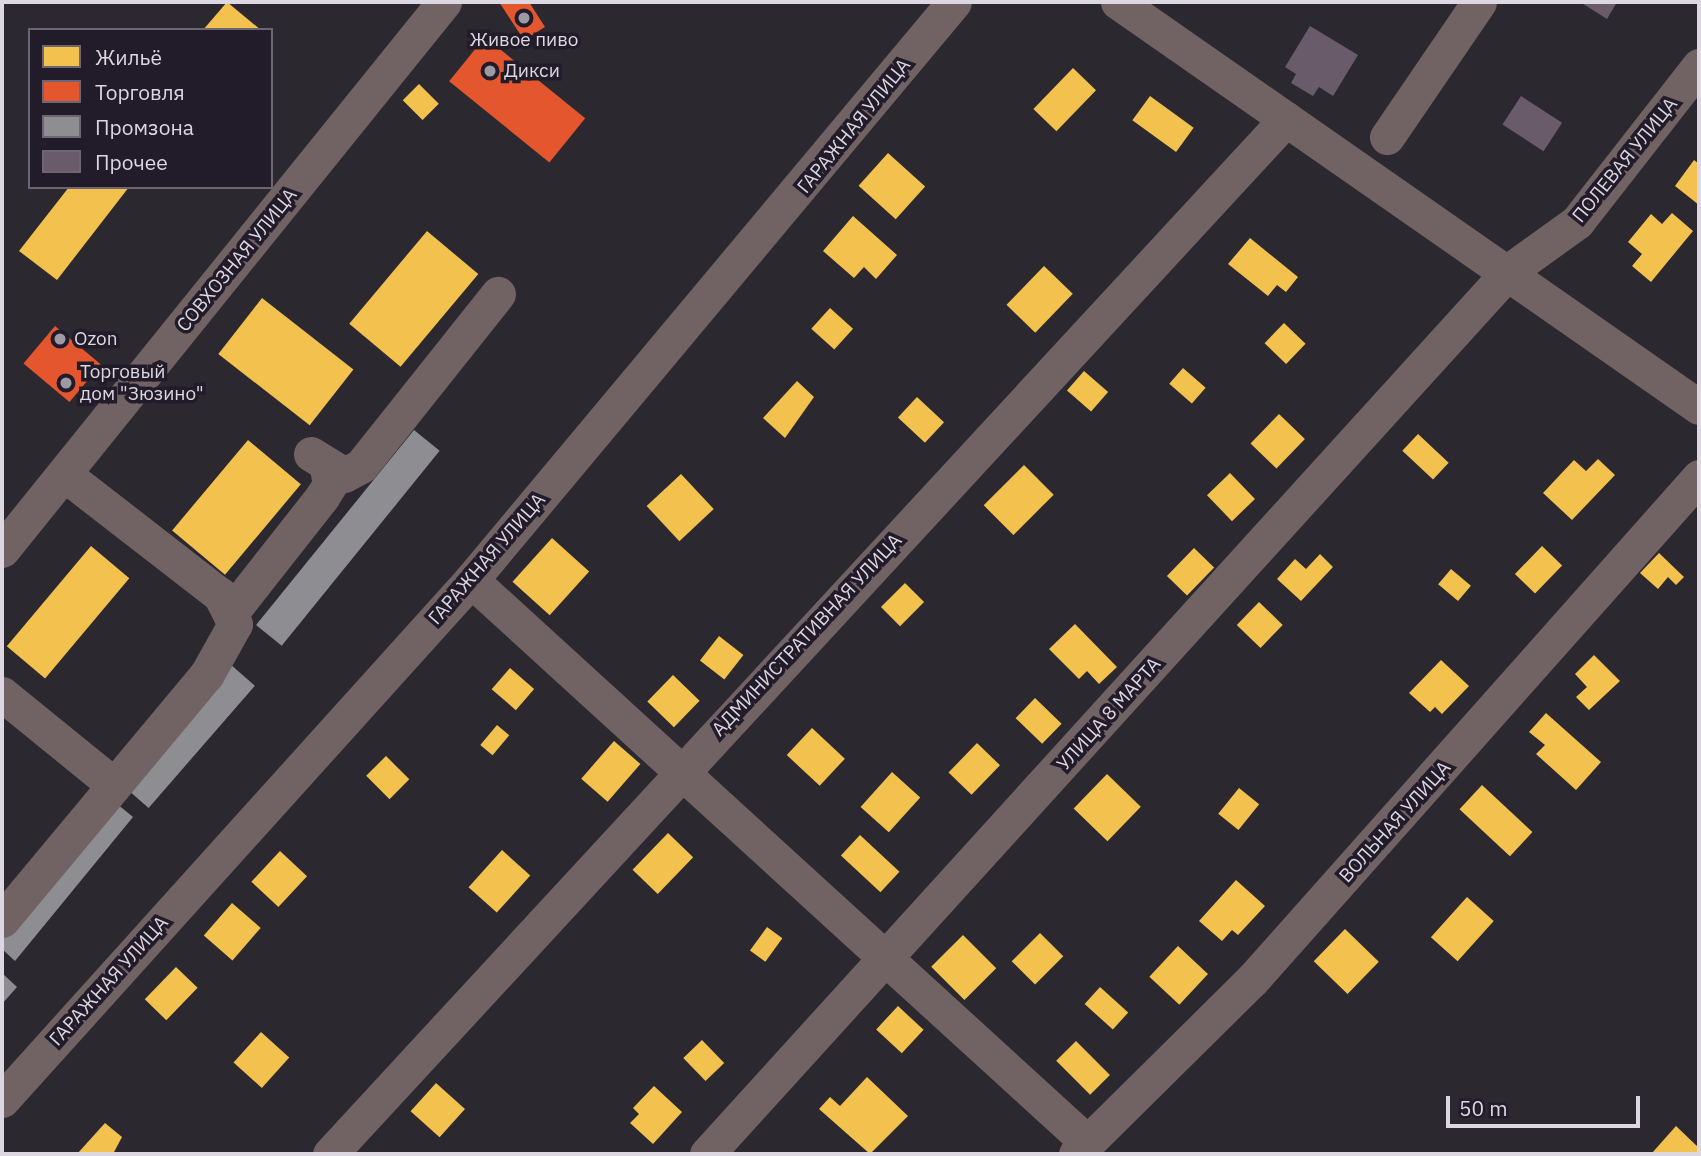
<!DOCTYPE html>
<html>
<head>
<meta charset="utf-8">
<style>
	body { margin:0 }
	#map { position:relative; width:1701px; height:1156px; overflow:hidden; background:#2c2830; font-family:"IBM Plex Sans",sans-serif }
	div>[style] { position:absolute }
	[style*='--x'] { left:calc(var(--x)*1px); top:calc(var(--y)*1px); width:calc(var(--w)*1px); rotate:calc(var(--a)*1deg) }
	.homes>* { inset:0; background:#f2c14e; transform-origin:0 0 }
	.shops>* { inset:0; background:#e4572e; transform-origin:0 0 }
	.industry>* { inset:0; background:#8d8d92; transform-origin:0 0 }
	.building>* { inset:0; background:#6a5b6b; transform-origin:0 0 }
	.minor>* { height:35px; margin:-17.5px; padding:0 17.5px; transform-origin:17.5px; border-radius:17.5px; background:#716364 }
	.dots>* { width:19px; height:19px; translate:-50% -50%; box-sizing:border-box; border:4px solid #221b2a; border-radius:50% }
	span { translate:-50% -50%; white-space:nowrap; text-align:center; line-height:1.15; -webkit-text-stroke:7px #221b2a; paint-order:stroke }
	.poi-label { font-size:19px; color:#dcd7e1 }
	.left { translate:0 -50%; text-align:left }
	.street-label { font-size:19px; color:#dcd7e1 }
	.frame { position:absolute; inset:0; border:4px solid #dcd7e1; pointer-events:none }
	.legend { position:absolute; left:28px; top:28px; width:245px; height:161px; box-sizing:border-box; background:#221b2a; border:2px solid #6c6673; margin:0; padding:9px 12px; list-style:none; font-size:21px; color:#dcd7e1 }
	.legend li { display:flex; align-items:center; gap:14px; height:35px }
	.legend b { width:35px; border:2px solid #6c6673 }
	.scale { position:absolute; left:1446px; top:1096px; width:194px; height:32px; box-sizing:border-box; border:4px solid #dcd7e1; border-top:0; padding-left:9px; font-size:21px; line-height:24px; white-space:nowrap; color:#dcd7e1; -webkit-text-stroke:5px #221b2a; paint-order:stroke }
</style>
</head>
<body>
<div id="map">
	<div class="homes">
		<div style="clip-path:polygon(227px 2px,261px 30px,203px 30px)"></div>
		<div style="left:1073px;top:68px;width:32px;height:57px;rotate:44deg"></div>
		<div style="left:419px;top:84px;width:28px;height:23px;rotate:45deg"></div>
		<div style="left:1150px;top:96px;width:54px;height:30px;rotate:36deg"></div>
		<div style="left:888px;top:153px;width:50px;height:44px;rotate:42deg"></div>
		<div style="clip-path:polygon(1694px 160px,1699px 164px,1699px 205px,1675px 186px)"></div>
		<div style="clip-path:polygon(69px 187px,129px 187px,57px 280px,19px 251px)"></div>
		<div style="clip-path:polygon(1672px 213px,1693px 231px,1651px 282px,1632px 266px,1642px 254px,1628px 242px,1651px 214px,1662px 224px)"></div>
		<div style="clip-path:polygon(853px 216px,897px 255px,876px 279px,864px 267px,854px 278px,823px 251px)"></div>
		<div style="left:427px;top:231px;width:67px;height:121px;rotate:40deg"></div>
		<div style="clip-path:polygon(1250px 238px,1298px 277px,1286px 292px,1277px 285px,1268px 296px,1228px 264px)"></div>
		<div style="left:1044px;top:266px;width:40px;height:54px;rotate:44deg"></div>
		<div style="left:262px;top:298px;width:116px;height:71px;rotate:38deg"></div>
		<div style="left:830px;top:308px;width:31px;height:28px;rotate:42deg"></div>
		<div style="left:1284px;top:323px;width:30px;height:28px;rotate:44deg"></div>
		<div style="left:1183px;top:368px;width:30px;height:21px;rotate:41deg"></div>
		<div style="left:1084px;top:371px;width:32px;height:26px;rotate:41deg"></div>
		<div style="clip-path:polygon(797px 381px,814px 397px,785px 438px,763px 418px)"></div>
		<div style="left:917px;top:397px;width:37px;height:28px;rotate:43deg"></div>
		<div style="left:1279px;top:414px;width:36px;height:41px;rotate:44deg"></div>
		<div style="left:1418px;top:434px;width:42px;height:23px;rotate:43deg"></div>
		<div style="left:248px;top:440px;width:69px;height:118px;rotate:40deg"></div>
		<div style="clip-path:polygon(1598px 459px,1615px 475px,1572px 520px,1543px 493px,1574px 460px,1586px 471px)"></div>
		<div style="left:1024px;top:465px;width:42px;height:57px;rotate:45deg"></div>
		<div style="left:1230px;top:473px;width:36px;height:32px;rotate:46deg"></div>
		<div style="left:681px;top:474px;width:48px;height:47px;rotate:47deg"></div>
		<div style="left:552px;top:538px;width:50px;height:59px;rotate:42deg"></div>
		<div style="left:91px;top:546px;width:50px;height:131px;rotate:40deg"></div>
		<div style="left:1542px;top:546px;width:28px;height:39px;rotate:44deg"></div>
		<div style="left:1194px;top:548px;width:28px;height:39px;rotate:44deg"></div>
		<div style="clip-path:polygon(1659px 553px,1684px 577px,1676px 585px,1668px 577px,1658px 589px,1640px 573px)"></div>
		<div style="clip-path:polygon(1320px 554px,1333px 567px,1301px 601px,1277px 579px,1295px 559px,1306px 569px)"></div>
		<div style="left:1451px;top:569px;width:26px;height:20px;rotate:40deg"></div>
		<div style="left:905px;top:583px;width:27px;height:34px;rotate:45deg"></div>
		<div style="left:1259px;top:602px;width:33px;height:32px;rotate:44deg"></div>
		<div style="clip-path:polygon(1075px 624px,1117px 667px,1099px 684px,1087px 671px,1079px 679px,1049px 649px)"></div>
		<div style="left:719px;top:636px;width:31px;height:31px;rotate:38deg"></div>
		<div style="clip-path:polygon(1594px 655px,1620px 681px,1589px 710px,1576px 697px,1587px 687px,1575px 674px)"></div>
		<div style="clip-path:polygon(1441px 660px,1469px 686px,1442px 714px,1435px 707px,1430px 712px,1409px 693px)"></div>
		<div style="left:510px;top:668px;width:32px;height:28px;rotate:41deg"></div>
		<div style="left:673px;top:675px;width:37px;height:37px;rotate:44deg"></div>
		<div style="left:1035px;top:698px;width:37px;height:28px;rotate:44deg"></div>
		<div style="clip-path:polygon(1546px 713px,1601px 762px,1576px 790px,1536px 754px,1545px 745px,1529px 732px)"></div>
		<div style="left:497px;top:725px;width:16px;height:26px;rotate:40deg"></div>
		<div style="left:812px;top:728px;width:45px;height:37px;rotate:43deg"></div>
		<div style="left:614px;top:741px;width:35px;height:50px;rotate:41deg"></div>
		<div style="left:977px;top:743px;width:32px;height:41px;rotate:44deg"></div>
		<div style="left:386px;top:756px;width:33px;height:28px;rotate:45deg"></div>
		<div style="left:892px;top:772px;width:38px;height:47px;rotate:42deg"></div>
		<div style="left:1107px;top:774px;width:47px;height:48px;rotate:44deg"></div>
		<div style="left:1482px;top:785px;width:69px;height:33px;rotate:43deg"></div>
		<div style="left:1239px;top:788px;width:26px;height:33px;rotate:39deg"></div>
		<div style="left:668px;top:833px;width:35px;height:51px;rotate:44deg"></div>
		<div style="left:860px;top:835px;width:54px;height:28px;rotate:43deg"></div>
		<div style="left:502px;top:850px;width:38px;height:50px;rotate:42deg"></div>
		<div style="left:280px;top:851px;width:37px;height:42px;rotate:43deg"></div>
		<div style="clip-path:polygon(1236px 880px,1265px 906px,1238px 935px,1232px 930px,1222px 941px,1199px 921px)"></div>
		<div style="left:1467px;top:897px;width:36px;height:54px;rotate:42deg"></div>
		<div style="left:232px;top:903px;width:38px;height:43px;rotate:41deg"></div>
		<div style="left:767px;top:927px;width:19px;height:29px;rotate:36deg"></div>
		<div style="left:1345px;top:929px;width:47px;height:45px;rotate:44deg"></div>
		<div style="left:1040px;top:933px;width:33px;height:40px;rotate:45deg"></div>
		<div style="left:963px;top:935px;width:47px;height:45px;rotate:45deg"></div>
		<div style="left:1178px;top:946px;width:41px;height:42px;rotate:43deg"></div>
		<div style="left:176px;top:967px;width:30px;height:45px;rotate:44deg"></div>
		<div style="left:1100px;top:987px;width:38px;height:23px;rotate:42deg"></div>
		<div style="left:898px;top:1006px;width:35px;height:32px;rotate:43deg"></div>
		<div style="left:261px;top:1032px;width:38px;height:41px;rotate:42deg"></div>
		<div style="left:702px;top:1040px;width:32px;height:26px;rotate:46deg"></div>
		<div style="left:1076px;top:1041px;width:48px;height:28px;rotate:45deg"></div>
		<div style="clip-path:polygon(867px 1077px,908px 1116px,870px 1154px,819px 1109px,830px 1097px,840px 1106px)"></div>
		<div style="left:436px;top:1083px;width:39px;height:38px;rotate:42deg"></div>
		<div style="clip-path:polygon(654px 1086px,682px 1112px,653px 1144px,630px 1123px,639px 1114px,633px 1108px)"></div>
		<div style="clip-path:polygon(105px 1123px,122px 1137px,113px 1154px,77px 1154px)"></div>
		<div style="clip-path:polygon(1676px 1126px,1699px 1148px,1699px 1154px,1652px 1153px)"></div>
	</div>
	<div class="shops">
		<div style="clip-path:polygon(499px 2px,529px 2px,545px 27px,524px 40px)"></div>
		<div style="left:485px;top:37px;width:129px;height:57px;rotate:39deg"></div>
		<div style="left:55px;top:326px;width:60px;height:49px;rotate:40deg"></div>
	</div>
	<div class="industry">
		<div style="left:414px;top:430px;width:33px;height:251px;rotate:39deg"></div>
		<div style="left:230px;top:664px;width:33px;height:162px;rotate:41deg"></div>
		<div style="clip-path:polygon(111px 799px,133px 817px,15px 961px,2px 949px,2px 932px)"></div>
		<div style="clip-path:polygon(2px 973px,17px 987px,2px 1004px)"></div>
	</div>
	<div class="building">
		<div style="clip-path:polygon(1580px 2px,1617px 2px,1607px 19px)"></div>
		<div style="clip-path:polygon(1310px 26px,1358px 55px,1333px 96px,1319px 87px,1313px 96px,1291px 83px,1296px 74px,1285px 67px)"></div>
		<div style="left:1521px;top:96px;width:49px;height:34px;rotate:33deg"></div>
	</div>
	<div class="minor">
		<div style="--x:1118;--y:2;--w:708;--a:34.88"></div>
		<div style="--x:1387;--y:137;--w:163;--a:-55.7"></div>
		<div style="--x:311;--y:454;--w:39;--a:32"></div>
		<div style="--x:344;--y:475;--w:19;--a:-28"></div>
		<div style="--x:361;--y:466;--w:220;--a:-51.5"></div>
		<div style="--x:2;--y:550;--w:704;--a:-51.11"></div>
		<div style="--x:471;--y:580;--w:834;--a:42.38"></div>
		<div style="--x:230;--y:614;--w:149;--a:-51.8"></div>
		<div style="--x:322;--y:497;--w:15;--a:-58"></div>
		<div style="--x:330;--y:484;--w:15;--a:-101"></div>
		<div style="--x:2;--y:694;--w:144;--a:39.1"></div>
		<div style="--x:2;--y:920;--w:320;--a:-50.2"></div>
		<div style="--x:207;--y:674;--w:57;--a:-60.8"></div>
		<div style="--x:235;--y:624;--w:33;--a:-117"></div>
		<div style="--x:220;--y:595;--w:197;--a:-142.2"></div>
		<div style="--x:2;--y:1100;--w:700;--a:-47.95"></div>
		<div style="--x:471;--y:580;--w:753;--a:-50.12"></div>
		<div style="--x:330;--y:1154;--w:1409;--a:-47.27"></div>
		<div style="--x:707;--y:1154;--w:1193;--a:-47.75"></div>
		<div style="--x:1509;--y:271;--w:84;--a:-35.8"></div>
		<div style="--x:1577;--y:222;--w:198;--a:-52"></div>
		<div style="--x:1076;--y:1154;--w:247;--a:-44.7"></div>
		<div style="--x:1252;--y:980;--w:673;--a:-48.37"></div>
	</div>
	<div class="dots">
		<div style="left:524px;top:18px;background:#9e9aa3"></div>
		<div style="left:490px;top:71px;background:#9e9aa3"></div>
		<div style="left:60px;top:339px;background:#9e9aa3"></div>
		<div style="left:66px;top:383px;background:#9e9aa3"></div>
	</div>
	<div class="poi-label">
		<span style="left:524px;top:40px">Живое пиво</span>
		<span class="left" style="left:504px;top:71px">Дикси</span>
		<span class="left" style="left:74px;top:339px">Ozon</span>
		<span class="left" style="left:80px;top:383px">Торговый<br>дом "Зюзино"</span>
	</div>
	<div class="street-label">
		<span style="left:854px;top:126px;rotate:-51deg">ГАРАЖНАЯ УЛИЦА</span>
		<span style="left:1625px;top:160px;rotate:-51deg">ПОЛЕВАЯ УЛИЦА</span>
		<span style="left:237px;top:260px;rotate:-51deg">СОВХОЗНАЯ УЛИЦА</span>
		<span style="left:487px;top:559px;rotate:-49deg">ГАРАЖНАЯ УЛИЦА</span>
		<span style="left:807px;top:635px;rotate:-47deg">АДМИНИСТРАТИВНАЯ УЛИЦА</span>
		<span style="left:1109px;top:714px;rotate:-48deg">УЛИЦА 8 МАРТА</span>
		<span style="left:1395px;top:822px;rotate:-48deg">ВОЛЬНАЯ УЛИЦА</span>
		<span style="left:109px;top:981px;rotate:-48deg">ГАРАЖНАЯ УЛИЦА</span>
	</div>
	<div class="frame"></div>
	<ul class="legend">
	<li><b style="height:19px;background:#f2c14e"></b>Жильё</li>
	<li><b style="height:19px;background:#e4572e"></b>Торговля</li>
	<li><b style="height:19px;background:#8d8d92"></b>Промзона</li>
	<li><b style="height:19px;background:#6a5b6b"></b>Прочее</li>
	</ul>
	<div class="scale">50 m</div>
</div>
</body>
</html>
